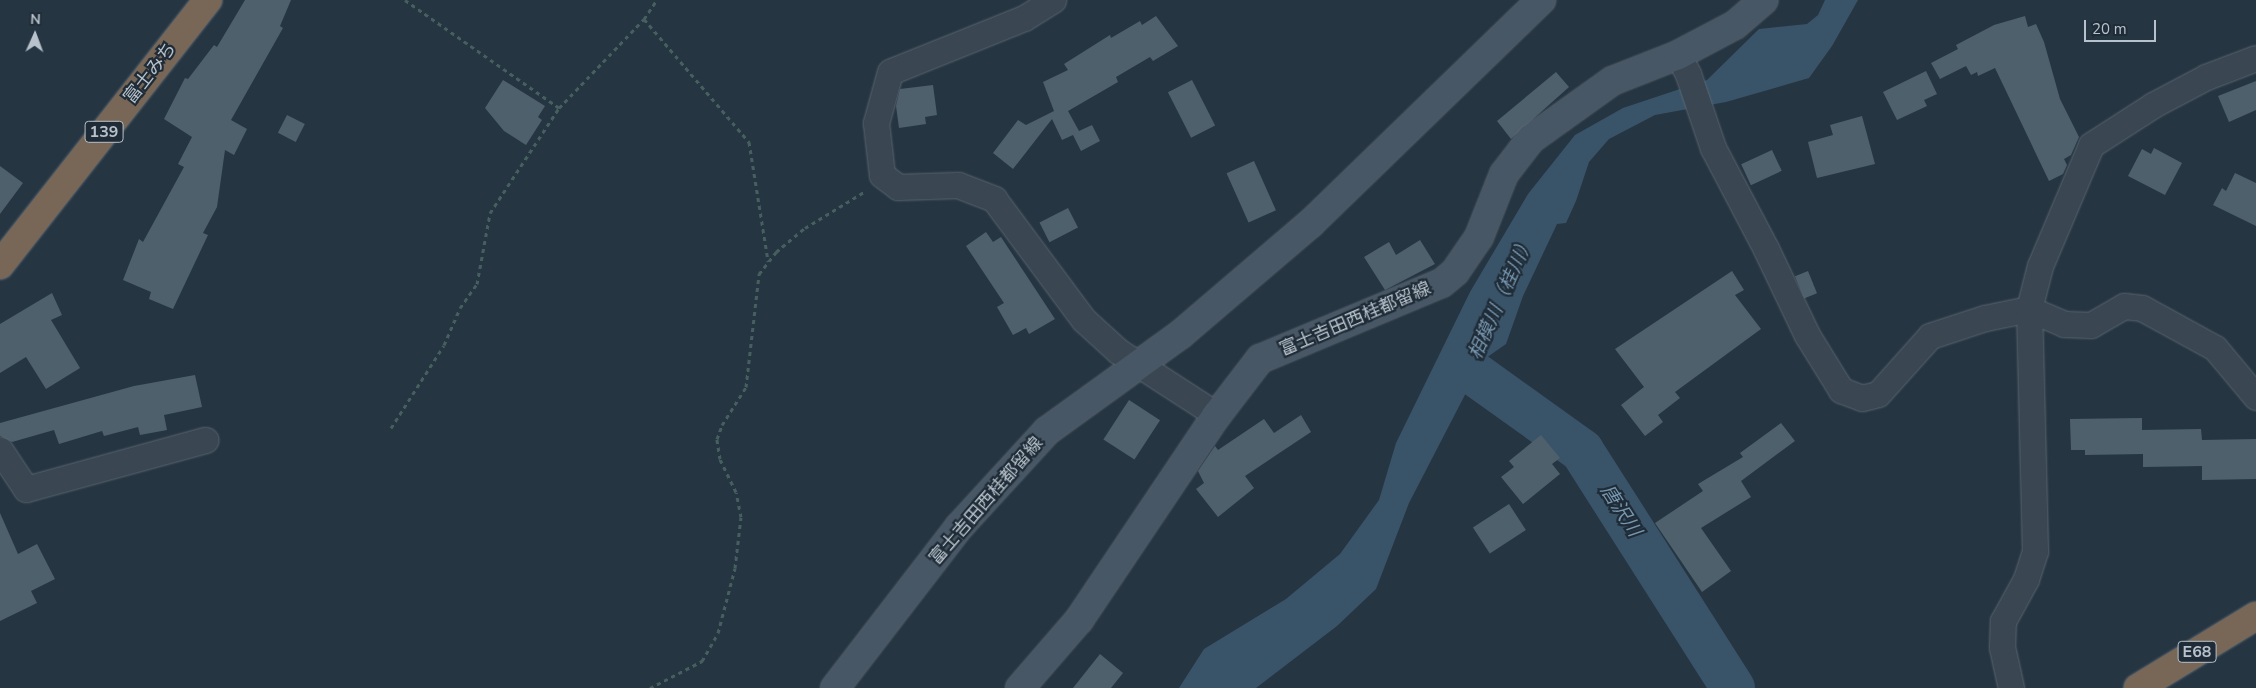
<!DOCTYPE html>
<html>
<head>
<meta charset="utf-8">
<style>
	body { margin:0 }
	#map { position:relative; width:2256px; height:688px; overflow:hidden; background:#263542; font-family:"Nunito Sans","Noto Sans JP",sans-serif }
	div>[style] { position:absolute }
	[style*='--x'] { left:calc(var(--x)*1px); top:calc(var(--y)*1px); width:calc(var(--w)*1px); rotate:calc(var(--a)*1deg) }
	.water>* { inset:0; background:#395469 }
	.river>* { height:44px; margin:-22px; padding:0 22px; transform-origin:22px; border-radius:22px; background:#395469 }
	.building>* { inset:0; background:#4f606d; transform-origin:0 0 }
	.path>* { height:3px; margin-top:-1.5px; transform-origin:0; background:repeating-linear-gradient(90deg,#465f5f 0 4px,transparent 0 8px) }
	.roads { filter:drop-shadow(0 0 1px #58656f) drop-shadow(0 0 1px #58656f) }
	.street>* { height:25px; margin:-12.5px; padding:0 12.5px; transform-origin:12.5px; border-radius:12.5px; background:#3a4752 }
	.secondary>* { height:28px; margin:-14px; padding:0 14px; transform-origin:14px; border-radius:14px; background:#485765 }
	.highway>* { height:28px; margin:-14px; padding:0 14px; transform-origin:14px; border-radius:14px; background:#786757 }
	span { translate:-50% -50%; white-space:nowrap; text-align:center; line-height:1.15; -webkit-text-stroke:4.5px #1f2c37; paint-order:stroke }
	.shield-label span { padding:1px 4px; background:#1f2c37; border:1px solid; border-radius:4px; -webkit-text-stroke-width:0 }
	.shield-label { font-size:16px; color:#b7c2cc; font-weight:700 }
	.street-label { font-size:18px; color:#b7c2cc }
	.water-label { font-size:19px; color:#7796af; font-style:italic }
	.north { position:absolute; left:10px; top:10px; width:50px; height:50px; -webkit-text-stroke:4px #1f2c37; paint-order:stroke; rotate:2deg; font-size:14px; font-weight:700; line-height:20px; text-align:center; color:#b7c2cc }
	.north::after { content:''; display:block; margin:auto; width:18px; height:22px; background:#b7c2cc; clip-path:polygon(50% 0,100% 100%,50% 72%,0 100%) }
	.scale { position:absolute; left:2084px; top:20px; width:72px; height:22px; box-sizing:border-box; border:2px solid #b7c2cc; border-top:0; padding-left:6px; font-size:15px; line-height:18px; white-space:nowrap; color:#b7c2cc; -webkit-text-stroke:4px #1f2c37; paint-order:stroke }
</style>
</head>
<body>
<div id="map">
	<div class="water">
		<div style="clip-path:polygon(1825px 0,1858px 0,1832px 46px,1809px 78px,1726px 102px,1655px 115px,1609px 139px,1589px 162px,1576px 201px,1566px 223px,1557px 224px,1523px 296px,1506px 344px,1483px 360px,1409px 503px,1376px 589px,1337px 626px,1256px 688px,1179px 688px,1204px 649px,1286px 599px,1340px 554px,1379px 500px,1396px 443px,1470px 292px,1528px 194px,1575px 135px,1623px 108px,1707px 80px,1759px 29px,1807px 24px,1818px 15px)"></div>
	</div>
	<div class="river">
		<div style="--x:1469;--y:370;--w:139;--a:35.6"></div>
		<div style="--x:1582;--y:451;--w:281;--a:57.5"></div>
	</div>
	<div class="building">
		<div style="clip-path:polygon(245px 0,291px 0,280px 26px,283px 28px,231px 120px,247px 129px,234px 155px,225px 150px,217px 207px,203px 233px,208px 235px,173px 309px,149px 299px,151px 292px,123px 280px,139px 239px,143px 242px,184px 167px,178px 164px,192px 137px,164px 119px,185px 78px,188px 79px,214px 45px,217px 47px)"></div>
		<div style="clip-path:polygon(1156px 16px,1178px 46px,1153px 61px,1150px 57px,1116px 77px,1118px 82px,1068px 111px,1079px 131px,1092px 125px,1100px 141px,1081px 151px,1073px 135px,1062px 140px,1052px 119px,1013px 169px,993px 153px,1018px 120px,1026px 125px,1054px 111px,1043px 82px,1068px 70px,1064px 64px,1110px 35px,1111px 38px,1140px 21px,1142px 25px)"></div>
		<div style="clip-path:polygon(2025px 16px,2028px 27px,2036px 24px,2044px 42px,2060px 99px,2079px 137px,2071px 155px,2064px 159px,2067px 165px,2063px 174px,2049px 181px,1995px 68px,1978px 76px,1977px 72px,1971px 75px,1966px 66px,1940px 79px,1931px 63px,1958px 49px,1956px 45px,1994px 25px)"></div>
		<div style="clip-path:polygon(1926px 71px,1937px 94px,1924px 100px,1927px 106px,1897px 120px,1883px 92px)"></div>
		<div style="clip-path:polygon(1556px 72px,1569px 87px,1511px 139px,1497px 121px)"></div>
		<div style="clip-path:polygon(503px 80px,545px 106px,538px 117px,542px 120px,526px 145px,504px 131px,485px 108px)"></div>
		<div style="left:1192px;top:80px;width:51px;height:27px;rotate:63deg"></div>
		<div style="clip-path:polygon(2256px 81px,2256px 110px,2229px 122px,2218px 96px)"></div>
		<div style="clip-path:polygon(933px 85px,937px 115px,925px 117px,926px 124px,899px 128px,896px 106px,900px 89px)"></div>
		<div style="left:287px;top:115px;width:20px;height:20px;rotate:27deg"></div>
		<div style="clip-path:polygon(1862px 116px,1875px 164px,1817px 178px,1808px 142px,1833px 135px,1830px 125px)"></div>
		<div style="clip-path:polygon(2154px 148px,2182px 163px,2165px 195px,2128px 176px,2142px 149px,2151px 154px)"></div>
		<div style="left:1772px;top:150px;width:23px;height:34px;rotate:65deg"></div>
		<div style="left:1254px;top:161px;width:54px;height:30px;rotate:66deg"></div>
		<div style="clip-path:polygon(0 166px,23px 183px,0 214px)"></div>
		<div style="clip-path:polygon(2235px 173px,2256px 183px,2256px 226px,2213px 205px,2222px 188px,2226px 191px)"></div>
		<div style="left:1068px;top:208px;width:22px;height:32px;rotate:63deg"></div>
		<div style="clip-path:polygon(986px 232px,993px 242px,1001px 237px,1055px 319px,1029px 334px,1026px 328px,1013px 335px,997px 307px,1004px 303px,966px 246px)"></div>
		<div style="clip-path:polygon(1420px 240px,1435px 264px,1385px 290px,1364px 257px,1389px 242px,1396px 255px)"></div>
		<div style="clip-path:polygon(1732px 271px,1744px 290px,1735px 295px,1761px 329px,1675px 392px,1680px 398px,1658px 415px,1663px 422px,1645px 436px,1621px 405px,1644px 387px,1615px 349px)"></div>
		<div style="left:1808px;top:271px;width:24px;height:14px;rotate:68deg"></div>
		<div style="clip-path:polygon(52px 293px,62px 315px,51px 320px,80px 368px,46px 389px,26px 357px,0 373px,0 324px)"></div>
		<div style="clip-path:polygon(195px 375px,202px 407px,164px 415px,167px 430px,140px 435px,138px 427px,104px 436px,102px 431px,59px 444px,54px 430px,12px 442px,0 436px,0 423px,134px 386px)"></div>
		<div style="left:1129px;top:400px;width:37px;height:47px;rotate:33deg"></div>
		<div style="clip-path:polygon(1301px 415px,1311px 432px,1245px 476px,1254px 488px,1218px 517px,1196px 489px,1204px 483px,1198px 471px,1215px 446px,1218px 450px,1264px 419px,1274px 433px)"></div>
		<div style="clip-path:polygon(2142px 418px,2142px 430px,2201px 429px,2202px 440px,2256px 439px,2256px 479px,2202px 480px,2202px 466px,2143px 467px,2143px 454px,2085px 455px,2085px 450px,2071px 450px,2070px 419px)"></div>
		<div style="clip-path:polygon(1781px 423px,1795px 441px,1741px 481px,1751px 497px,1701px 528px,1731px 571px,1702px 592px,1655px 523px,1703px 491px,1698px 484px,1743px 457px,1740px 453px)"></div>
		<div style="clip-path:polygon(1541px 435px,1560px 458px,1552px 464px,1560px 474px,1523px 504px,1501px 477px,1514px 467px,1509px 461px)"></div>
		<div style="left:1509px;top:504px;width:31px;height:43px;rotate:57deg"></div>
		<div style="clip-path:polygon(0 513px,18px 554px,37px 544px,55px 579px,31px 591px,37px 603px,0 621px)"></div>
		<div style="clip-path:polygon(1100px 654px,1123px 673px,1111px 688px,1073px 688px)"></div>
	</div>
	<div class="path">
		<div style="--x:405;--y:0;--w:188;--a:35"></div>
		<div style="--x:644;--y:19;--w:162;--a:49.5"></div>
		<div style="--x:749;--y:142;--w:121;--a:80.9"></div>
		<div style="--x:391;--y:428;--w:98;--a:-57.4"></div>
		<div style="--x:444;--y:345;--w:40;--a:-66.6"></div>
		<div style="--x:460;--y:308;--w:29;--a:-55"></div>
		<div style="--x:477;--y:284;--w:72;--a:-79.6"></div>
		<div style="--x:490;--y:213;--w:126;--a:-56.7"></div>
		<div style="--x:559;--y:108;--w:123;--a:-46.3"></div>
		<div style="--x:644;--y:19;--w:23;--a:-56"></div>
		<div style="--x:650;--y:688;--w:59;--a:-27.4"></div>
		<div style="--x:702;--y:661;--w:32;--a:-60"></div>
		<div style="--x:718;--y:633;--w:67;--a:-75.3"></div>
		<div style="--x:735;--y:568;--w:51;--a:-83.3"></div>
		<div style="--x:741;--y:517;--w:25;--a:-101"></div>
		<div style="--x:736;--y:492;--w:37;--a:-116"></div>
		<div style="--x:720;--y:459;--w:20;--a:-99"></div>
		<div style="--x:717;--y:439;--w:15;--a:-70"></div>
		<div style="--x:722;--y:425;--w:45;--a:-57.7"></div>
		<div style="--x:746;--y:387;--w:114;--a:-83.4"></div>
		<div style="--x:759;--y:274;--w:28;--a:-52"></div>
		<div style="--x:776;--y:252;--w:38;--a:-40"></div>
		<div style="--x:805;--y:228;--w:69;--a:-31.4"></div>
	</div>
	<div class="roads">
		<div class="street">
			<div style="--x:1053;--y:0;--w:34;--a:148"></div>
			<div style="--x:1024;--y:18;--w:144;--a:158.1"></div>
			<div style="--x:890;--y:72;--w:53;--a:105.4"></div>
			<div style="--x:876;--y:123;--w:52;--a:83.4"></div>
			<div style="--x:882;--y:175;--w:20;--a:37"></div>
			<div style="--x:898;--y:187;--w:60;--a:-1.9"></div>
			<div style="--x:958;--y:185;--w:39;--a:21"></div>
			<div style="--x:994;--y:199;--w:151;--a:53.4"></div>
			<div style="--x:1084;--y:320;--w:46;--a:42.4"></div>
			<div style="--x:1118;--y:351;--w:118;--a:32.9"></div>
			<div style="--x:1678;--y:55;--w:21;--a:62"></div>
			<div style="--x:1688;--y:74;--w:78;--a:71.3"></div>
			<div style="--x:1713;--y:148;--w:114;--a:62.3"></div>
			<div style="--x:1766;--y:249;--w:95;--a:64.5"></div>
			<div style="--x:1807;--y:335;--w:65;--a:58.3"></div>
			<div style="--x:1841;--y:390;--w:22;--a:21"></div>
			<div style="--x:1862;--y:398;--w:16;--a:-14"></div>
			<div style="--x:1878;--y:394;--w:78;--a:-48.1"></div>
			<div style="--x:1930;--y:336;--w:58;--a:-18.1"></div>
			<div style="--x:1985;--y:318;--w:45;--a:-11.6"></div>
			<div style="--x:2029;--y:309;--w:38;--a:23"></div>
			<div style="--x:2064;--y:324;--w:27;--a:2"></div>
			<div style="--x:2091;--y:325;--w:38;--a:-30"></div>
			<div style="--x:2124;--y:306;--w:18;--a:6"></div>
			<div style="--x:2142;--y:308;--w:83;--a:28.7"></div>
			<div style="--x:2215;--y:348;--w:64;--a:50.1"></div>
			<div style="--x:0;--y:450;--w:47;--a:56.3"></div>
			<div style="--x:26;--y:489;--w:186;--a:-15.3"></div>
			<div style="--x:2011;--y:688;--w:42;--a:-102.4"></div>
			<div style="--x:2002;--y:647;--w:26;--a:-88"></div>
			<div style="--x:2003;--y:621;--w:48;--a:-61.3"></div>
			<div style="--x:2026;--y:579;--w:29;--a:-72"></div>
			<div style="--x:2035;--y:551;--w:242;--a:-91.4"></div>
			<div style="--x:2029;--y:309;--w:44;--a:-75.7"></div>
			<div style="--x:2040;--y:266;--w:131;--a:-67.1"></div>
			<div style="--x:2091;--y:145;--w:74;--a:-32.8"></div>
			<div style="--x:2153;--y:105;--w:60;--a:-27.8"></div>
			<div style="--x:2206;--y:77;--w:53;--a:-20.8"></div>
		</div>
		<div class="secondary">
			<div style="--x:835;--y:688;--w:203;--a:-52.4"></div>
			<div style="--x:959;--y:527;--w:130;--a:-47.5"></div>
			<div style="--x:1047;--y:431;--w:165;--a:-35.9"></div>
			<div style="--x:1181;--y:334;--w:170;--a:-40.5"></div>
			<div style="--x:1310;--y:224;--w:322;--a:-44.1"></div>
			<div style="--x:1020;--y:688;--w:90;--a:-49.1"></div>
			<div style="--x:1079;--y:620;--w:247;--a:-56.1"></div>
			<div style="--x:1217;--y:415;--w:71;--a:-52.5"></div>
			<div style="--x:1260;--y:359;--w:197;--a:-22.7"></div>
			<div style="--x:1442;--y:283;--w:17;--a:-40"></div>
			<div style="--x:1455;--y:272;--w:42;--a:-55.6"></div>
			<div style="--x:1479;--y:237;--w:68;--a:-68.4"></div>
			<div style="--x:1504;--y:174;--w:44;--a:-52.4"></div>
			<div style="--x:1531;--y:139;--w:100;--a:-35.6"></div>
			<div style="--x:1612;--y:81;--w:71;--a:-21.5"></div>
			<div style="--x:1678;--y:55;--w:64;--a:-27.8"></div>
			<div style="--x:1735;--y:25;--w:38;--a:-41"></div>
		</div>
		<div class="highway">
			<div style="--x:0;--y:265;--w:337;--a:-51.9"></div>
			<div style="--x:2138;--y:688;--w:138;--a:-31.4"></div>
		</div>
	</div>
	<div class="shield-label">
		<span style="left:104px;top:132px">139</span>
		<span style="left:2197px;top:652px">E68</span>
	</div>
	<div class="street-label">
		<span style="left:150px;top:73px;rotate:-52deg">富士みち</span>
		<span style="left:1355px;top:319px;rotate:-23deg">富士吉田西桂都留線</span>
		<span style="left:986px;top:501px;rotate:-49deg">富士吉田西桂都留線</span>
	</div>
	<div class="water-label">
		<span style="left:1502px;top:298px;rotate:-66deg">相模川（桂川）</span>
		<span style="left:1620px;top:511px;rotate:57deg">唐沢川</span>
	</div>
	<div class="north">N</div>
	<div class="scale">20 m</div>
</div>
</body>
</html>
